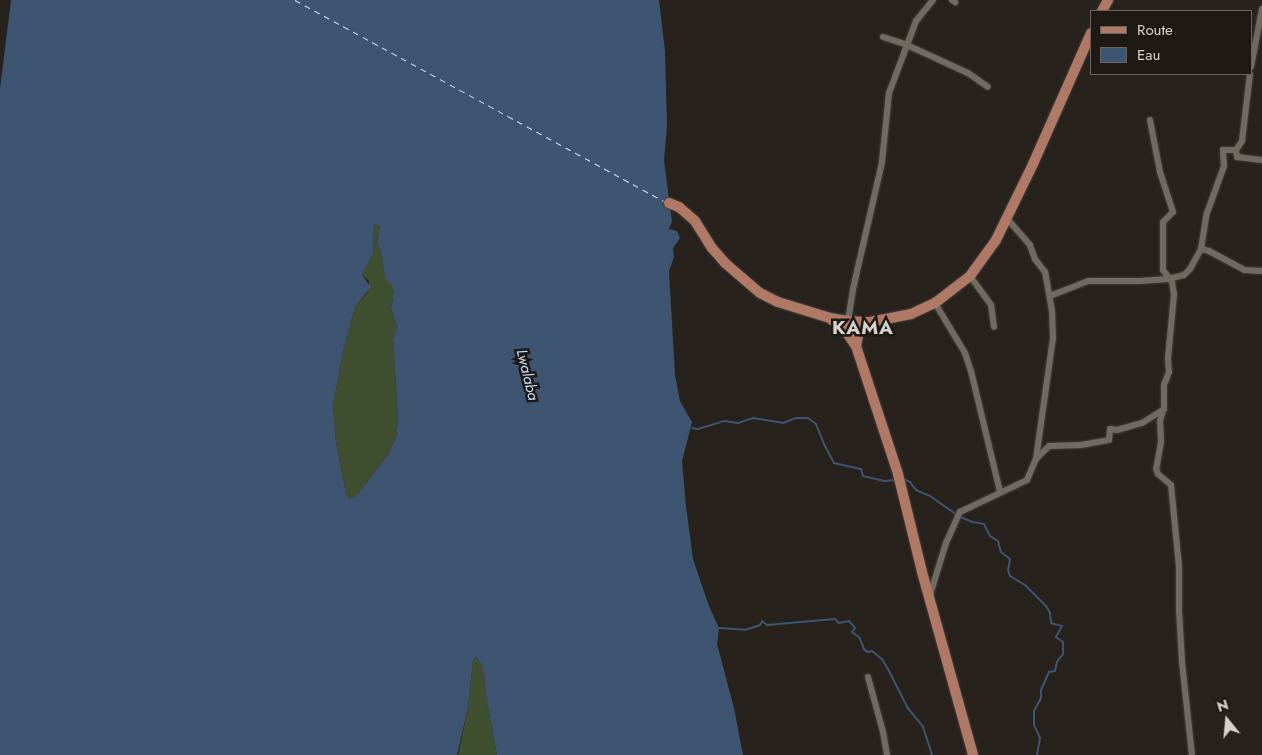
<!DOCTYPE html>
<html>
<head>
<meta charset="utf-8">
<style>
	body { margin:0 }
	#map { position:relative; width:1262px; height:755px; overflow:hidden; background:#27221c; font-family:Jost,sans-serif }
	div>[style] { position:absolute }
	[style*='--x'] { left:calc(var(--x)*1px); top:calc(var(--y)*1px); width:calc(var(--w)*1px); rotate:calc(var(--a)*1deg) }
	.forest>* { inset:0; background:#3f4f2f }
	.water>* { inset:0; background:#3e5572 }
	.stream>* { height:2px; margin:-1px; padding:0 1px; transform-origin:1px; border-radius:1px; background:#3e5572 }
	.ferry>* { height:1px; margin-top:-0.5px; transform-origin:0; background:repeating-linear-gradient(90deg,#c5dffe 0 6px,transparent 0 11px) }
	.roads { filter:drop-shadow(0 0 1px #433f3a) drop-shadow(0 0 1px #433f3a) }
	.minor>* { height:6px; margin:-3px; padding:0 3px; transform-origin:3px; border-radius:3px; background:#706a62 }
	.primary>* { height:10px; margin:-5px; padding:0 5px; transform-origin:5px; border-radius:5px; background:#b07966 }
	span { translate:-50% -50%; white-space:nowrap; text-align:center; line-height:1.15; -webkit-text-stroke:5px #1e1913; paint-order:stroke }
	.water-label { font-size:15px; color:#c5dffe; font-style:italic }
	.district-label { font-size:19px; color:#d6d2ce; font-weight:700; letter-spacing:1px }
	.legend { position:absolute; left:1090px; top:10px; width:162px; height:65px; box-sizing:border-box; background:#1e1913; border:1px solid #68635e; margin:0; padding:6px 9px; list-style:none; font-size:15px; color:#d6d2ce }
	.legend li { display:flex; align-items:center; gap:10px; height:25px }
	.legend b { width:25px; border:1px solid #68635e }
	.north { position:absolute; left:1202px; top:695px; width:50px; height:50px; -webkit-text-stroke:4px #1e1913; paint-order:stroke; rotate:343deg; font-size:14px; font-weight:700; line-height:20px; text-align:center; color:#d6d2ce }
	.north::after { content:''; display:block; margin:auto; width:18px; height:22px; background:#d6d2ce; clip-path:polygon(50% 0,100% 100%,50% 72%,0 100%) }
</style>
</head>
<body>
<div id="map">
	<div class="forest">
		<div style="clip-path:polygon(374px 224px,380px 227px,377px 242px,394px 289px,391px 309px,397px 327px,393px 339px,398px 420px,396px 437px,388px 455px,356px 496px,349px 499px,346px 494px,336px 442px,333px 405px,344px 348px,355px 307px,368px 292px,369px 281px,362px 275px,373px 253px)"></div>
		<div style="clip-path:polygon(476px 657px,483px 667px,487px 702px,497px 755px,458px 755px,468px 708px,473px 660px)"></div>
	</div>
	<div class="water">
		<div style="clip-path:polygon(evenodd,11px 0,659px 0,665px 51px,667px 126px,664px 160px,672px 222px,669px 229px,677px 231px,680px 238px,673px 248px,674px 257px,669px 271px,675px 375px,680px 401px,692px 422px,682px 461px,686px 506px,693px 559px,709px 606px,719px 628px,717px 644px,734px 708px,743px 755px,497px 755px,487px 702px,483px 667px,476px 657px,473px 660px,468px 708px,457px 755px,0 755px,0 89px,11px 0,374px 224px,380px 227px,377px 242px,382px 256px,385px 277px,394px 289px,391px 309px,397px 327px,393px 339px,398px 420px,396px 437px,388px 455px,356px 496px,349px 499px,346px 494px,336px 442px,333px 405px,344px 348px,355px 307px,371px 287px,362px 275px,373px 253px,374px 224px)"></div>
	</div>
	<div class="stream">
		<div style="--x:692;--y:428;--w:6;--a:9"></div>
		<div style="--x:698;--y:429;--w:27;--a:-17"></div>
		<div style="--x:724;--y:421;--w:14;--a:8"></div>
		<div style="--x:738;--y:423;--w:16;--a:-18"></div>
		<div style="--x:753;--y:418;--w:30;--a:9"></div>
		<div style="--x:783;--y:423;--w:14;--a:-21"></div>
		<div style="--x:796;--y:418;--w:12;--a:0"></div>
		<div style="--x:808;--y:418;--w:10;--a:37"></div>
		<div style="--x:816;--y:424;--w:24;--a:68"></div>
		<div style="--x:825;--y:446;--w:19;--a:62"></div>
		<div style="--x:834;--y:463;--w:28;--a:13"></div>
		<div style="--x:861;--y:469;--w:7;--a:74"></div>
		<div style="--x:863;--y:476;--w:22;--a:13"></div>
		<div style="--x:884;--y:481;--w:13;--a:-4"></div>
		<div style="--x:904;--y:479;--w:7;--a:27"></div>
		<div style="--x:910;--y:482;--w:10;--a:53"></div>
		<div style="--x:916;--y:490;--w:15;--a:23"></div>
		<div style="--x:930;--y:496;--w:33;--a:35"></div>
		<div style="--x:961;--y:517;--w:12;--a:24"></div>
		<div style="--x:972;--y:522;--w:12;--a:9"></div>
		<div style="--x:984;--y:524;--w:13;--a:63"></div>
		<div style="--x:990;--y:536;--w:9;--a:32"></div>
		<div style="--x:998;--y:541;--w:11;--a:75"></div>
		<div style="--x:1001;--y:552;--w:11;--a:38"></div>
		<div style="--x:1010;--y:559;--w:11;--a:100"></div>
		<div style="--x:1008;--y:570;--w:6;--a:72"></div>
		<div style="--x:1010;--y:576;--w:17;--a:31"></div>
		<div style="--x:1025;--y:585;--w:30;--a:45"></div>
		<div style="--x:1046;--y:606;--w:8;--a:60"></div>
		<div style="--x:1050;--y:613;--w:10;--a:84"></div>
		<div style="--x:1051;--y:623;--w:11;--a:15"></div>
		<div style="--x:1062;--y:626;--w:13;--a:119"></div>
		<div style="--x:1056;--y:637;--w:9;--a:36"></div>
		<div style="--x:1063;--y:642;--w:12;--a:90"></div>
		<div style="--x:1063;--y:654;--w:10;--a:127"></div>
		<div style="--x:1057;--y:662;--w:9;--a:103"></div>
		<div style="--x:1055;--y:671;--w:6;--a:171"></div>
		<div style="--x:1049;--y:672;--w:20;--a:114"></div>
		<div style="--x:1041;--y:690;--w:8;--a:90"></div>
		<div style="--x:1041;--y:698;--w:15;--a:118"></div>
		<div style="--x:1034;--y:711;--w:14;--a:90"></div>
		<div style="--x:1034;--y:725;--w:14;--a:65"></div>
		<div style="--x:1040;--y:738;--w:17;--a:100"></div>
		<div style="--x:719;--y:628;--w:26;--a:4"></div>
		<div style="--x:745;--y:630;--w:16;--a:-18"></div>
		<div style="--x:760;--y:625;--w:4;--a:-63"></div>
		<div style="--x:762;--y:621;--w:6;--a:39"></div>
		<div style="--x:767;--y:625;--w:68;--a:-5"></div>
		<div style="--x:835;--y:619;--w:6;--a:45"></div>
		<div style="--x:839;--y:623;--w:10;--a:-11"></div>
		<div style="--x:849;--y:621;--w:9;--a:49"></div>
		<div style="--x:855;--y:628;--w:5;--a:127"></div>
		<div style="--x:852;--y:632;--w:9;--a:36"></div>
		<div style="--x:859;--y:637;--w:13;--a:67"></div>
		<div style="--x:864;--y:649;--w:4;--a:45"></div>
		<div style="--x:867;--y:652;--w:5;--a:-11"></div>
		<div style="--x:872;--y:651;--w:13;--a:39"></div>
		<div style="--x:882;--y:659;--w:16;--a:60"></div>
		<div style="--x:890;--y:673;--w:38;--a:63"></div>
		<div style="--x:907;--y:707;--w:26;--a:51"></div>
		<div style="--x:923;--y:727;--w:29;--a:72"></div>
	</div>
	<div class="ferry">
		<div style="--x:295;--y:0;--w:420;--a:28.6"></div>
	</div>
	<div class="roads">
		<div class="minor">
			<div style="--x:952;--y:0;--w:4;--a:34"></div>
			<div style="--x:883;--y:37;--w:25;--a:18"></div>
			<div style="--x:907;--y:45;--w:67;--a:24.7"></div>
			<div style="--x:968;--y:73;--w:24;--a:35"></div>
			<div style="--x:1251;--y:67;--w:59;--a:-79.3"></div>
			<div style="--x:1150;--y:120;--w:53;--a:79.1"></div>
			<div style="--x:1160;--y:172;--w:42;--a:72"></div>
			<div style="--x:1173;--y:212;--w:14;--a:135"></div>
			<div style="--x:1163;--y:222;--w:48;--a:90"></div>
			<div style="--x:1163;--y:270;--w:15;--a:53"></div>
			<div style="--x:1172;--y:282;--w:12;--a:81"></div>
			<div style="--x:1174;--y:294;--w:65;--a:95.3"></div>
			<div style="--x:1168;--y:359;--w:13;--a:86"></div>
			<div style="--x:1169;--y:372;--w:14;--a:111"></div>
			<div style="--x:1164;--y:385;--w:22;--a:90"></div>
			<div style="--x:1164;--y:407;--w:15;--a:106"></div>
			<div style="--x:1160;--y:421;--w:21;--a:87"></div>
			<div style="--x:1161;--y:442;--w:27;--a:100"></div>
			<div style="--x:1156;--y:469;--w:5;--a:68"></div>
			<div style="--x:1158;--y:474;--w:17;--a:40"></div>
			<div style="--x:1171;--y:485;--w:82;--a:84.4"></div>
			<div style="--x:1179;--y:567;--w:43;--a:90"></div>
			<div style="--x:1179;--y:610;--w:52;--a:86.7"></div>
			<div style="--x:1182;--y:662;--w:94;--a:83.9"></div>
			<div style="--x:1236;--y:150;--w:11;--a:-56"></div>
			<div style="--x:1242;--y:141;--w:67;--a:-83.2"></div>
			<div style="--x:1201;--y:249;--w:8;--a:14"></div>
			<div style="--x:1209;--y:251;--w:40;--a:28"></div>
			<div style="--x:1244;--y:270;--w:18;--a:3"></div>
			<div style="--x:970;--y:276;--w:36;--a:54"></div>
			<div style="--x:991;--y:305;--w:22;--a:82"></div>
			<div style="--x:1050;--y:296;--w:41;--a:-21.5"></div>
			<div style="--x:1088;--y:281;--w:52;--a:0"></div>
			<div style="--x:1140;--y:281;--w:28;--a:-4"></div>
			<div style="--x:1168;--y:279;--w:16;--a:-14"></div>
			<div style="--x:1184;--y:275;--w:8;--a:-45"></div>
			<div style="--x:1190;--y:269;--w:23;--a:-61"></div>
			<div style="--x:1201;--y:249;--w:36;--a:-81"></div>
			<div style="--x:1207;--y:213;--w:50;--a:-70.1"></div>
			<div style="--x:1224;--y:166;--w:16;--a:-94"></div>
			<div style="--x:1223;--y:150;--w:13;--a:0"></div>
			<div style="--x:1236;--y:150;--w:7;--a:82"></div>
			<div style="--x:1237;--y:157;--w:25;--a:7"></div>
			<div style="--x:935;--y:303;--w:58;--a:59"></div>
			<div style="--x:965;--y:353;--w:19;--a:72"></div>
			<div style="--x:971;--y:371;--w:124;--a:76.5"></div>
			<div style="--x:848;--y:321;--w:32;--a:-81"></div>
			<div style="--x:853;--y:289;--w:130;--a:-77.1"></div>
			<div style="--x:882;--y:162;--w:69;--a:-84.2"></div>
			<div style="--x:889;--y:93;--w:77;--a:-69.4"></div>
			<div style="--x:916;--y:21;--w:27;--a:-51"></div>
			<div style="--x:1036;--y:459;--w:18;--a:-45"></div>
			<div style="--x:1049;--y:446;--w:32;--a:-2"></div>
			<div style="--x:1081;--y:445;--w:28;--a:-10"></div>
			<div style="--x:1109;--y:440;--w:11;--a:-85"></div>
			<div style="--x:1110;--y:429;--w:7;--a:8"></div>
			<div style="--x:1117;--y:430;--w:26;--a:-16"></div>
			<div style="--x:1142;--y:423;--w:26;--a:-32"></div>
			<div style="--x:930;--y:595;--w:54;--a:-72.9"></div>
			<div style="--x:946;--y:543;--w:34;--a:-66"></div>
			<div style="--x:960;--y:512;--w:74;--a:-25.5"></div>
			<div style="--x:1027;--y:480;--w:23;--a:-67"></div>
			<div style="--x:1036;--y:459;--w:122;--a:-82"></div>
			<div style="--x:1053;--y:338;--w:27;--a:-92"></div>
			<div style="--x:1052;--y:311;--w:40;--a:-100"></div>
			<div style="--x:1045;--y:272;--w:16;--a:-128"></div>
			<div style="--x:1035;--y:259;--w:15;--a:-110"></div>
			<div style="--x:1030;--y:245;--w:35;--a:-131"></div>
			<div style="--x:868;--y:677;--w:57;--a:74.7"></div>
			<div style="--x:883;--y:732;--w:23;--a:80"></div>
		</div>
		<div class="primary">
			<div style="--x:1102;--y:11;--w:13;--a:-61"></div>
			<div style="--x:669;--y:203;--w:11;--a:22"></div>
			<div style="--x:679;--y:207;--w:21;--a:41"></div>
			<div style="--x:695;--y:221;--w:32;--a:58"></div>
			<div style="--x:712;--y:248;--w:20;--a:49"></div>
			<div style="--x:725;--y:263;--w:46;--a:40.6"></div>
			<div style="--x:760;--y:293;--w:20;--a:27"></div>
			<div style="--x:778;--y:302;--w:54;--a:17.1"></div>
			<div style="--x:830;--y:318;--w:18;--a:9"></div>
			<div style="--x:848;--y:321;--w:22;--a:3"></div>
			<div style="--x:870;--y:322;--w:42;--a:-11"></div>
			<div style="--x:911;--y:314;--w:26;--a:-25"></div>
			<div style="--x:935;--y:303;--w:44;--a:-37.6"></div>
			<div style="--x:970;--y:276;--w:44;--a:-54.2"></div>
			<div style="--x:996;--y:240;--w:85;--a:-64"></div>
			<div style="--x:1033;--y:164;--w:143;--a:-66.1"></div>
			<div style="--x:832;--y:320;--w:13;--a:32"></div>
			<div style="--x:843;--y:327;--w:23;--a:56"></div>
			<div style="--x:856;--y:346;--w:135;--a:71.8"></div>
			<div style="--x:898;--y:474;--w:101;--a:76.2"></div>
			<div style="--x:922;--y:572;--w:190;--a:74.4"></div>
			<div style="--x:856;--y:346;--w:14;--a:-78"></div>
			<div style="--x:859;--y:332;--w:15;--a:-42"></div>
		</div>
	</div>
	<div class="water-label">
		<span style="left:527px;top:375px;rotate:76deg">Lwalaba</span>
	</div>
	<div class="district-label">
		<span style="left:863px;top:328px">KAMA</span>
	</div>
	<ul class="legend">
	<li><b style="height:6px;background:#b07966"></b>Route</li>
	<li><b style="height:14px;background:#3e5572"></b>Eau</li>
	</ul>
	<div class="north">N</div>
</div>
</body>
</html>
